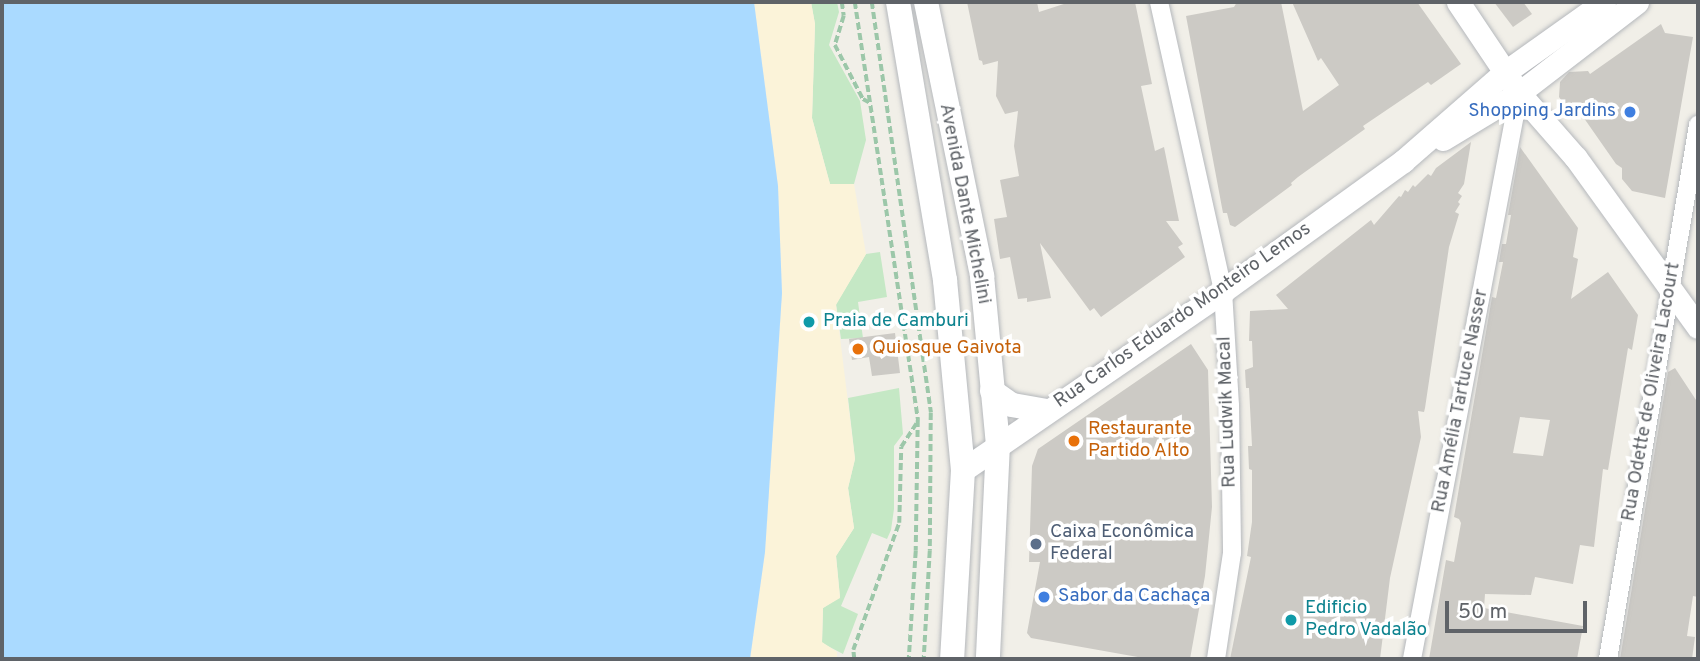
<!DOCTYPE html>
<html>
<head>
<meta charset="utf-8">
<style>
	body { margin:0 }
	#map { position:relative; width:1700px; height:661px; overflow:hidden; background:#f1efe8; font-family:Overpass,sans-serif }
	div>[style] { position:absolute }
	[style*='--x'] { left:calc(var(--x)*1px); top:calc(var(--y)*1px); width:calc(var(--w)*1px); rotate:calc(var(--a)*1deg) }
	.green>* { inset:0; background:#c5e8c5 }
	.sand>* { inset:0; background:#fbf3d9 }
	.water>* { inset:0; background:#aadaff }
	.building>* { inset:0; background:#cccac5 }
	.path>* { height:3.5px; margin-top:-1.75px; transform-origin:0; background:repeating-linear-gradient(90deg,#9cc7a9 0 7px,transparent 0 10.5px) }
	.roads { filter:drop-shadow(0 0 2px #b5b8bc) drop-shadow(0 0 2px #b5b8bc) }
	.minor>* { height:18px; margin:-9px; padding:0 9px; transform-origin:9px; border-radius:9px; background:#fff }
	.tertiary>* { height:23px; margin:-11.5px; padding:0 11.5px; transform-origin:11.5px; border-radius:11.5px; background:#fff }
	.secondary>* { height:24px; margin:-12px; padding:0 12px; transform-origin:12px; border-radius:12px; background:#fff }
	.dots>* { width:19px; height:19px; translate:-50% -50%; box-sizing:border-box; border:4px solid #fff; border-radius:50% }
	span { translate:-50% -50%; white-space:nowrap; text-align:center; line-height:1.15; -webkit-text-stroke:7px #fff; paint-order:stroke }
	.shop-label { font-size:19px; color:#366cbe }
	.right { translate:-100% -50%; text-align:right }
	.left { translate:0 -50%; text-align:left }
	.street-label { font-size:19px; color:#5f6368 }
	.culture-label { font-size:19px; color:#0d838f }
	.food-label { font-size:19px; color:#c56008 }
	.service-label { font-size:19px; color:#4e5e75 }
	.frame { position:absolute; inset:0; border:4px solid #5f6368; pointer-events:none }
	.scale { position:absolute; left:1445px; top:601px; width:142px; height:32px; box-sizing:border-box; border:4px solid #5f6368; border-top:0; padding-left:9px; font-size:21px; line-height:24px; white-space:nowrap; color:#5f6368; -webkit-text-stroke:5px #fff; paint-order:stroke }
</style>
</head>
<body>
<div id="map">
	<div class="green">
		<div style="clip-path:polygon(811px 2px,837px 2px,839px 12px,829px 45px,860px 101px,866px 140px,854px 184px,830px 184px,812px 118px,815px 24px)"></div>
		<div style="clip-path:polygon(880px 252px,887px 297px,858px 302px,863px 338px,841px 339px,836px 304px,866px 254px)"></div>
		<div style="clip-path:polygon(899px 388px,903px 434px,894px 446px,894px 509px,891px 530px,887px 539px,872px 533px,841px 606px,858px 614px,843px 654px,822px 643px,823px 608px,840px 597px,836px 556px,854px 528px,848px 488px,855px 459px,848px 398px)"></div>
	</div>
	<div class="sand">
		<div style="clip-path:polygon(754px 2px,811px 2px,815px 24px,812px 118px,830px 184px,854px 184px,866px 254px,836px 305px,855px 459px,848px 488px,854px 528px,836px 556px,840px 598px,823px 608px,822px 642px,837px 652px,837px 659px,750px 659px,765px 552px,782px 293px,778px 186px)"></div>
	</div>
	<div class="water">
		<div style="clip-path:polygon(2px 2px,754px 2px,778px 186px,782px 293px,765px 552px,750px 659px,2px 659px)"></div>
	</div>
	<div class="building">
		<div style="clip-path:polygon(967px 2px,1037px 2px,1039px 12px,1070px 2px,1135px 2px,1152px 84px,1141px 86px,1155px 151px,1164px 147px,1179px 221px,1166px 221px,1183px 244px,1178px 247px,1185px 257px,1101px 317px,1094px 308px,1090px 311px,1040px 243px,1051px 298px,1027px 302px,1027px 298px,1018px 299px,1010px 257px,1000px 259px,994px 219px,1007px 217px,1000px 180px,1019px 176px,1014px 146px,1018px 111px,1005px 114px,996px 96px,998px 61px,983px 65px,982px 61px,979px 60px)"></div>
		<div style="clip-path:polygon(1237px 2px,1281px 2px,1303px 111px,1339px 85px,1321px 58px,1318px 61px,1292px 2px,1417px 2px,1461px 64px,1431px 85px,1428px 82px,1363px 126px,1365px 129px,1298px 177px,1291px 183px,1292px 185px,1235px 227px,1230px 225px,1227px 213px,1223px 213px,1186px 16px,1234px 7px)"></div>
		<div style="clip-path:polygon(1494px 2px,1523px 2px,1532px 14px,1513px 27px)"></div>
		<div style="clip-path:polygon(1661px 24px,1665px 33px,1693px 37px,1665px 198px,1632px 191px,1622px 179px,1622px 168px,1616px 164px,1579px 111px,1567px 108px,1559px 97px,1560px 82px,1569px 72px,1588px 71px,1590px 74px)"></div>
		<div style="clip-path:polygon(1471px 142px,1464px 184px,1458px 193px,1462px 196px,1458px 202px,1460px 204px,1455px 212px,1459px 214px,1449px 247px,1425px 408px,1424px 412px,1418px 411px,1421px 437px,1390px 578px,1380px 659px,1230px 659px,1251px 557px,1247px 556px,1252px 522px,1252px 470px,1249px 469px,1248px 446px,1252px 446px,1249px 388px,1246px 388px,1245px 370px,1253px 367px,1252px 341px,1249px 341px,1250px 311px,1288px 309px,1276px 295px,1371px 220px,1374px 225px,1399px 196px,1401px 197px,1405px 190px,1408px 192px,1413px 185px,1415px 187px,1428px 174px,1431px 176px,1436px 168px)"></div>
		<div style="clip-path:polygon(evenodd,1520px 147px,1578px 228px,1573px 257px,1578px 259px,1571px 299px,1608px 272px,1638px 315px,1632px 350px,1628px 348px,1608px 470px,1603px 469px,1594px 547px,1580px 545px,1573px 584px,1535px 577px,1531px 595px,1485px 594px,1484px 608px,1583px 626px,1577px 659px,1429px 659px,1446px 560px,1454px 562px,1461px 523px,1459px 519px,1454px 517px,1460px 482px,1492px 297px,1496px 298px,1503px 262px,1499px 262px,1502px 244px,1506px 244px,1511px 215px,1508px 215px,1520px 147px,1520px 417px,1550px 420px,1543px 456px,1513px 453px,1520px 417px)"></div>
		<div style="clip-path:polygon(895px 333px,900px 373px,872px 376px,869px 357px,852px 360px,849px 339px)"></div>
		<div style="clip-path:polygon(1191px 344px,1208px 370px,1212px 507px,1205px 576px,1190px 659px,1149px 659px,1031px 638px,1027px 633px,1040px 562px,1029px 562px,1032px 466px,1038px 449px)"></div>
		<div style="clip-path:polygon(1675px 368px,1698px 403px,1698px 597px,1693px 596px,1687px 636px,1695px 637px,1692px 659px,1620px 659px,1668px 372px)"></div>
	</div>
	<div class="path">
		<div style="--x:842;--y:2;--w:14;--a:82"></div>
		<div style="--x:844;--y:16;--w:30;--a:107"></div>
		<div style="--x:835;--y:45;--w:61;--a:62.6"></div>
		<div style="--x:863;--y:99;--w:10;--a:29"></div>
		<div style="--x:855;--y:2;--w:423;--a:81.4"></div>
		<div style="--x:918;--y:420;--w:131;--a:90.9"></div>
		<div style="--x:916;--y:551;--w:108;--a:93.7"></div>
		<div style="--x:872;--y:2;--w:415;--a:81.8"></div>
		<div style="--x:931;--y:413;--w:138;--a:90.4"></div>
		<div style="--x:930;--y:551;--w:108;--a:93.2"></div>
		<div style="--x:854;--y:659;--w:9;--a:-96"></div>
		<div style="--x:853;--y:650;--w:135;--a:-70.1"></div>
		<div style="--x:899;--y:523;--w:76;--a:-88.5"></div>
		<div style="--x:901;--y:447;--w:30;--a:-57"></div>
	</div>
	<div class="roads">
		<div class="minor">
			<div style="--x:1159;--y:2;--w:296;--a:77.5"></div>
			<div style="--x:1223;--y:291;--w:114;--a:86.5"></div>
			<div style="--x:1230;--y:405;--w:148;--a:89.2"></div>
			<div style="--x:1232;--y:553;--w:107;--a:98.6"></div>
			<div style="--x:1412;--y:659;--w:576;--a:-79.29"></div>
			<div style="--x:1608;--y:659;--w:542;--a:-80.43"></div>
		</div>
		<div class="tertiary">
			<div style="--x:1458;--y:2;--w:110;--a:56.2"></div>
			<div style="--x:1519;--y:93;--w:86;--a:48.8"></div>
			<div style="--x:1576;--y:158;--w:208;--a:54.2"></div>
			<div style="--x:1443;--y:139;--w:89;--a:-31.2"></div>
			<div style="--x:1519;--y:93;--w:149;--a:-37.6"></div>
			<div style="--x:963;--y:470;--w:316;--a:-34.5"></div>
			<div style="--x:1223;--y:291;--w:222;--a:-35.8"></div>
			<div style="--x:1403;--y:161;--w:134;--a:-41.1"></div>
			<div style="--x:1504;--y:73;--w:123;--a:-35.4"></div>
		</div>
		<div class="secondary">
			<div style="--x:898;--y:2;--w:282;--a:80.4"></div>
			<div style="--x:945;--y:280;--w:191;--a:84.6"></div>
			<div style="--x:963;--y:470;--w:189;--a:93.3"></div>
			<div style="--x:926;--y:2;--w:280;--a:78.4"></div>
			<div style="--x:982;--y:276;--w:169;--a:84.6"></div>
			<div style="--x:998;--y:444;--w:215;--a:92.7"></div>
			<div style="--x:992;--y:391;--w:24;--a:35"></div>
			<div style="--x:1012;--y:405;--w:35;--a:10"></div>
		</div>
	</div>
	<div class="dots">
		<div style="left:1630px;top:112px;background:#3f7fe0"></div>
		<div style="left:809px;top:322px;background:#0f9aa8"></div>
		<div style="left:858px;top:349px;background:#e8710a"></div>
		<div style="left:1074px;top:441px;background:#e8710a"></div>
		<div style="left:1036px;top:544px;background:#5c6f8a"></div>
		<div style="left:1044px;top:597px;background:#3f7fe0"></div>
		<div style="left:1291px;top:620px;background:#0f9aa8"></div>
	</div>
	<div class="shop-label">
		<span class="right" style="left:1616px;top:112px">Shopping Jardins</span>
		<span class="left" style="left:1058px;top:597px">Sabor da Cachaça</span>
	</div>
	<div class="street-label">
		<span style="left:964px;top:204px;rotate:79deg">Avenida Dante Michelini</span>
		<span style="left:1183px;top:316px;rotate:-35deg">Rua Carlos Eduardo Monteiro Lemos</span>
		<span style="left:1652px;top:392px;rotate:-80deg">Rua Odette de Oliveira Lacourt</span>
		<span style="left:1461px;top:401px;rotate:-79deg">Rua Amélia Tartuce Nasser</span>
		<span style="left:1228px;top:412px;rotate:-92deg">Rua Ludwik Macal</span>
	</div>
	<div class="culture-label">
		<span class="left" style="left:823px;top:322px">Praia de Camburi</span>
		<span class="left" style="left:1305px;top:620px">Edificio<br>Pedro Vadalão</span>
	</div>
	<div class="food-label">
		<span class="left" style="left:872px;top:349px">Quiosque Gaivota</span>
		<span class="left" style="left:1088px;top:441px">Restaurante<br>Partido Alto</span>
	</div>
	<div class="service-label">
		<span class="left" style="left:1050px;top:544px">Caixa Econômica<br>Federal</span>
	</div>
	<div class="frame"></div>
	<div class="scale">50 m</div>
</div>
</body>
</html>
